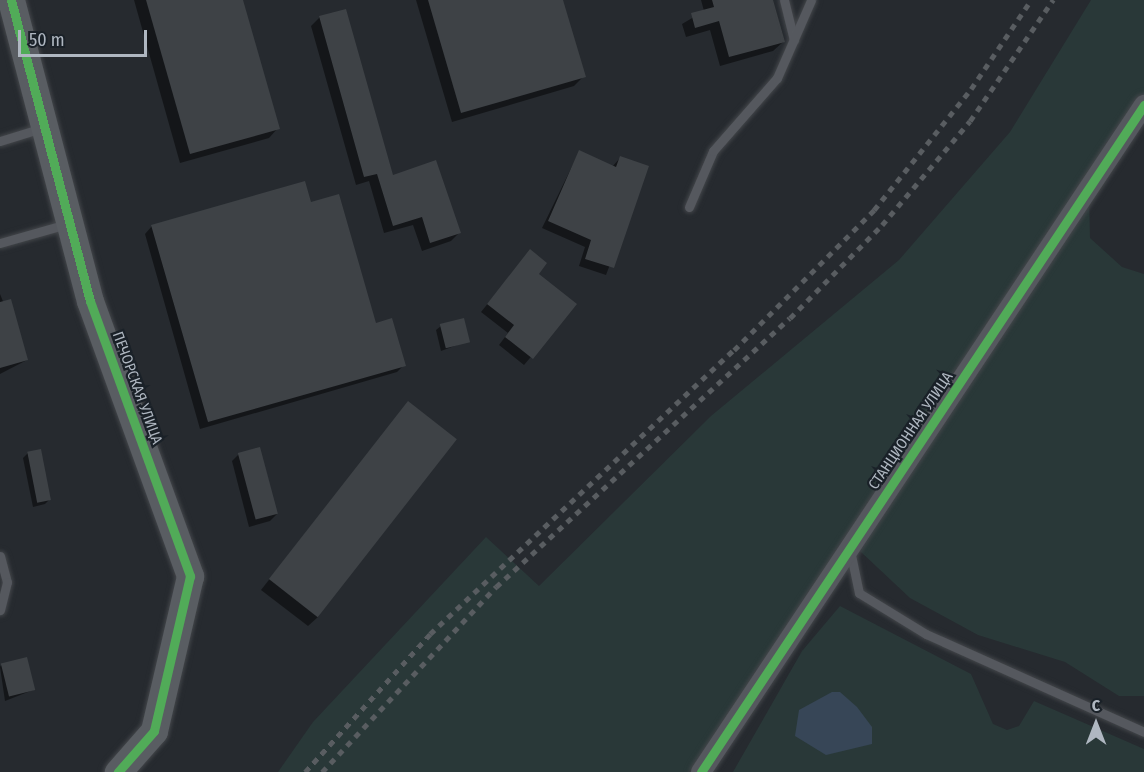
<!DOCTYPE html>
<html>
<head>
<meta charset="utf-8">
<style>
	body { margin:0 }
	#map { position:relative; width:1144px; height:772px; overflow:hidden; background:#262a2f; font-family:"Fira Sans Condensed",sans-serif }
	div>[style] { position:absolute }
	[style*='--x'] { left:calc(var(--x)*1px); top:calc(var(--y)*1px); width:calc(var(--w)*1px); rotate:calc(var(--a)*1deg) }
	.green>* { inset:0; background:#293838 }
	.water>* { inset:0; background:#374657 }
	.shadow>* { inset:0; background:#0007 }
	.building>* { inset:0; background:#3e4246; transform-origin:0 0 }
	.roads { filter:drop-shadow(0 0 2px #43464a) drop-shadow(0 0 2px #43464a) }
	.lane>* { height:9px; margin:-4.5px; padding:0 4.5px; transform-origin:4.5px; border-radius:4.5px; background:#55585e }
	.street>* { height:20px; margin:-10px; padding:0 10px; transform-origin:10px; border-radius:10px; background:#55585e }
	.secondary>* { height:27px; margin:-13.5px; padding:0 13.5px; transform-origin:13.5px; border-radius:13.5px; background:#595d62 }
	.rail>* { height:4.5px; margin-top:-2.25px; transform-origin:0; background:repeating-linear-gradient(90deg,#595d61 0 6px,transparent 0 12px) }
	.cycleway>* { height:9px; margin:-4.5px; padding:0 4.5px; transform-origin:4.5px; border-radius:4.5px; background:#51ab58 }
	span { translate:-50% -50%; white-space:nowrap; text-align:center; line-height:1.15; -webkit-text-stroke:4.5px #1a2128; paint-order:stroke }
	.street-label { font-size:15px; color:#afb7c1 }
	.north { position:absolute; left:1066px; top:694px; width:60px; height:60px; -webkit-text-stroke:4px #1a2128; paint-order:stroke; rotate:0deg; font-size:16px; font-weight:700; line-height:24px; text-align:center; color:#afb7c1 }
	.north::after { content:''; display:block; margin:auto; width:21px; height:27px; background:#afb7c1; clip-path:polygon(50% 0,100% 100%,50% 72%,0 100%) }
	.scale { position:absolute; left:18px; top:30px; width:129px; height:27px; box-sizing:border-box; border:3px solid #afb7c1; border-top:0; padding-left:8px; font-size:18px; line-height:21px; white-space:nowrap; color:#afb7c1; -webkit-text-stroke:4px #1a2128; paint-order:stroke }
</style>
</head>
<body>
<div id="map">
	<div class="green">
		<div style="clip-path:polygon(1091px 0,1144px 0,1144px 103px,1089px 192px,1090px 238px,1122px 267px,1144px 274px,1144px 696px,1119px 696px,1065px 662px,978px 635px,910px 598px,845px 537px,689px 772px,278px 772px,313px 722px,486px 537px,539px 586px,711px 416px,899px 260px,1010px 132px)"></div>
		<div style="clip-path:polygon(840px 606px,971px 674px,993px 724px,1007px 730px,1019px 726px,1034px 701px,1144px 749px,1144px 772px,733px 772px,802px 651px)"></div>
	</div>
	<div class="water">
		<div style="clip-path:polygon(832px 692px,840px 692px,857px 707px,872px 727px,872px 744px,826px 755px,795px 736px,799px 710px)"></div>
	</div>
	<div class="shadow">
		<div style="clip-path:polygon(134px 0,242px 0,278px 128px,269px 138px,180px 163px)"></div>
		<div style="clip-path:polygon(416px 0,562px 0,584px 76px,574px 86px,452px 122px)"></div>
		<div style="clip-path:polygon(701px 0,771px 0,783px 42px,773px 51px,720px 66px,710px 30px,686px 37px,682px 24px,704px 11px)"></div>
		<div style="clip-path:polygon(320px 17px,392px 177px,459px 233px,451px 241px,422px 251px,413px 225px,384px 233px,369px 181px,356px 185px,311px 26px)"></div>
		<div style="clip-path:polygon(579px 152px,612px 167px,620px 158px,647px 167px,606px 275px,579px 266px,585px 247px,542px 228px)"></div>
		<div style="clip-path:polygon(310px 204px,374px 325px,404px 365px,397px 372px,200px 429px,145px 234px,152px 226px)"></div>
		<div style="clip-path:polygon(530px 251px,537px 274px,575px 305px,524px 365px,499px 345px,508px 333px,481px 312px)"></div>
		<div style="clip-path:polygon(0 294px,27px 360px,0 374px)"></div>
		<div style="clip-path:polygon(441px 326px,468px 341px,441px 351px,436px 330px)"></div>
		<div style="clip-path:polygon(408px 403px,318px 617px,308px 626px,261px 590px)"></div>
		<div style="clip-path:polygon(28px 453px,50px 499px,45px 504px,33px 507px,23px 458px)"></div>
		<div style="clip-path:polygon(239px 454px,277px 514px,270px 521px,249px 527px,232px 461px)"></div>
		<div style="clip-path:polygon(0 667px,1px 665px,33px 690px,5px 701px)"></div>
	</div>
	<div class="building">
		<div style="clip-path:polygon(146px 0,243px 0,280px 129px,190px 154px)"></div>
		<div style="clip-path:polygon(428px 0,563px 0,586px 77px,461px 113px)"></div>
		<div style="clip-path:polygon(712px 0,773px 0,785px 42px,729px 57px,719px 21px,695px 28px,691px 13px,714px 7px)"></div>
		<div style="clip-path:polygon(346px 9px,393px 175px,436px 160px,461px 233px,430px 243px,422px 217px,393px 226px,377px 174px,364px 177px,319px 16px)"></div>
		<div style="clip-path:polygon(579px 150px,616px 167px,620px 156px,649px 166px,614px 268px,585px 259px,591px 240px,548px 221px)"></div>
		<div style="clip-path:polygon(305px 181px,311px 202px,339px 194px,376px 323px,392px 318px,406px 366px,208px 422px,151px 225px)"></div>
		<div style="clip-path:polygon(530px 249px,547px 263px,539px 274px,577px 304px,533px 359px,505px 337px,514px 325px,487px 304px)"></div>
		<div style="clip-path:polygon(11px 299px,28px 360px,0 368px,0 302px)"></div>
		<div style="left:464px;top:318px;width:25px;height:25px;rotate:76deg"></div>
		<div style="left:408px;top:401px;width:62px;height:226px;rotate:38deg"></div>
		<div style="left:260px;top:447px;width:69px;height:23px;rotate:75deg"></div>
		<div style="left:41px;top:449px;width:52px;height:14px;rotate:79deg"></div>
		<div style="left:27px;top:657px;width:34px;height:27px;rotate:76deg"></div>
	</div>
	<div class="roads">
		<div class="lane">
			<div style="--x:784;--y:0;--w:41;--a:76"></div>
			<div style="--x:0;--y:141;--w:44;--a:-17.2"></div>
			<div style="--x:689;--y:207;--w:61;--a:-66.8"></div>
			<div style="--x:713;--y:151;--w:97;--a:-48.8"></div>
			<div style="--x:777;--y:78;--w:85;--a:-66.4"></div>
			<div style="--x:0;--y:243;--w:70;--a:-15.8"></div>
			<div style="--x:850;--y:550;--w:44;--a:78.2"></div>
			<div style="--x:859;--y:593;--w:79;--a:31.5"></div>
			<div style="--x:926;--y:634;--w:239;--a:24.2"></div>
			<div style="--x:0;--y:556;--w:27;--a:75"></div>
			<div style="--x:7;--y:582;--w:29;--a:104"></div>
		</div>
		<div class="street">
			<div style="--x:701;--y:772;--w:801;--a:-56.41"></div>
		</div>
		<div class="secondary">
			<div style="--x:11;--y:0;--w:311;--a:75.3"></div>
			<div style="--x:90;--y:301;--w:293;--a:70"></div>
			<div style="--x:190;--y:576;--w:159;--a:103.1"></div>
			<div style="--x:154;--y:731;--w:55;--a:131.3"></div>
		</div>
	</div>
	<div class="rail">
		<div style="--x:305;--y:772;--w:186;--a:-47.8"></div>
		<div style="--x:430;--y:634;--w:416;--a:-43.1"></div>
		<div style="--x:734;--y:350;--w:198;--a:-45"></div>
		<div style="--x:874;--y:210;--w:155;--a:-51.3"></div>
		<div style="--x:971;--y:89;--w:107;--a:-56"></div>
		<div style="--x:322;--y:772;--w:254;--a:-46.8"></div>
		<div style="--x:496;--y:587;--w:398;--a:-42.5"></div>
		<div style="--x:790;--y:318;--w:131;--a:-45.3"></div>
		<div style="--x:882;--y:225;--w:136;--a:-49.8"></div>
		<div style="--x:970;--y:121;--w:147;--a:-55.6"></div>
	</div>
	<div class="cycleway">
		<div style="--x:11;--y:0;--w:311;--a:75.3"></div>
		<div style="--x:90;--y:301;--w:293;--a:70"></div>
		<div style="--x:190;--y:576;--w:159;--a:103.1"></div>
		<div style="--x:154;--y:731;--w:55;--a:131.3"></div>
		<div style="--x:701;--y:772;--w:801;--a:-56.41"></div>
	</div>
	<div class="street-label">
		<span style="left:137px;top:388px;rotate:70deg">ПЕЧОРСКАЯ УЛИЦА</span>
		<span style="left:911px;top:431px;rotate:-56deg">СТАНЦИОННАЯ УЛИЦА</span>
	</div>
	<div class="north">С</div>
	<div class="scale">50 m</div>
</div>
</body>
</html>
